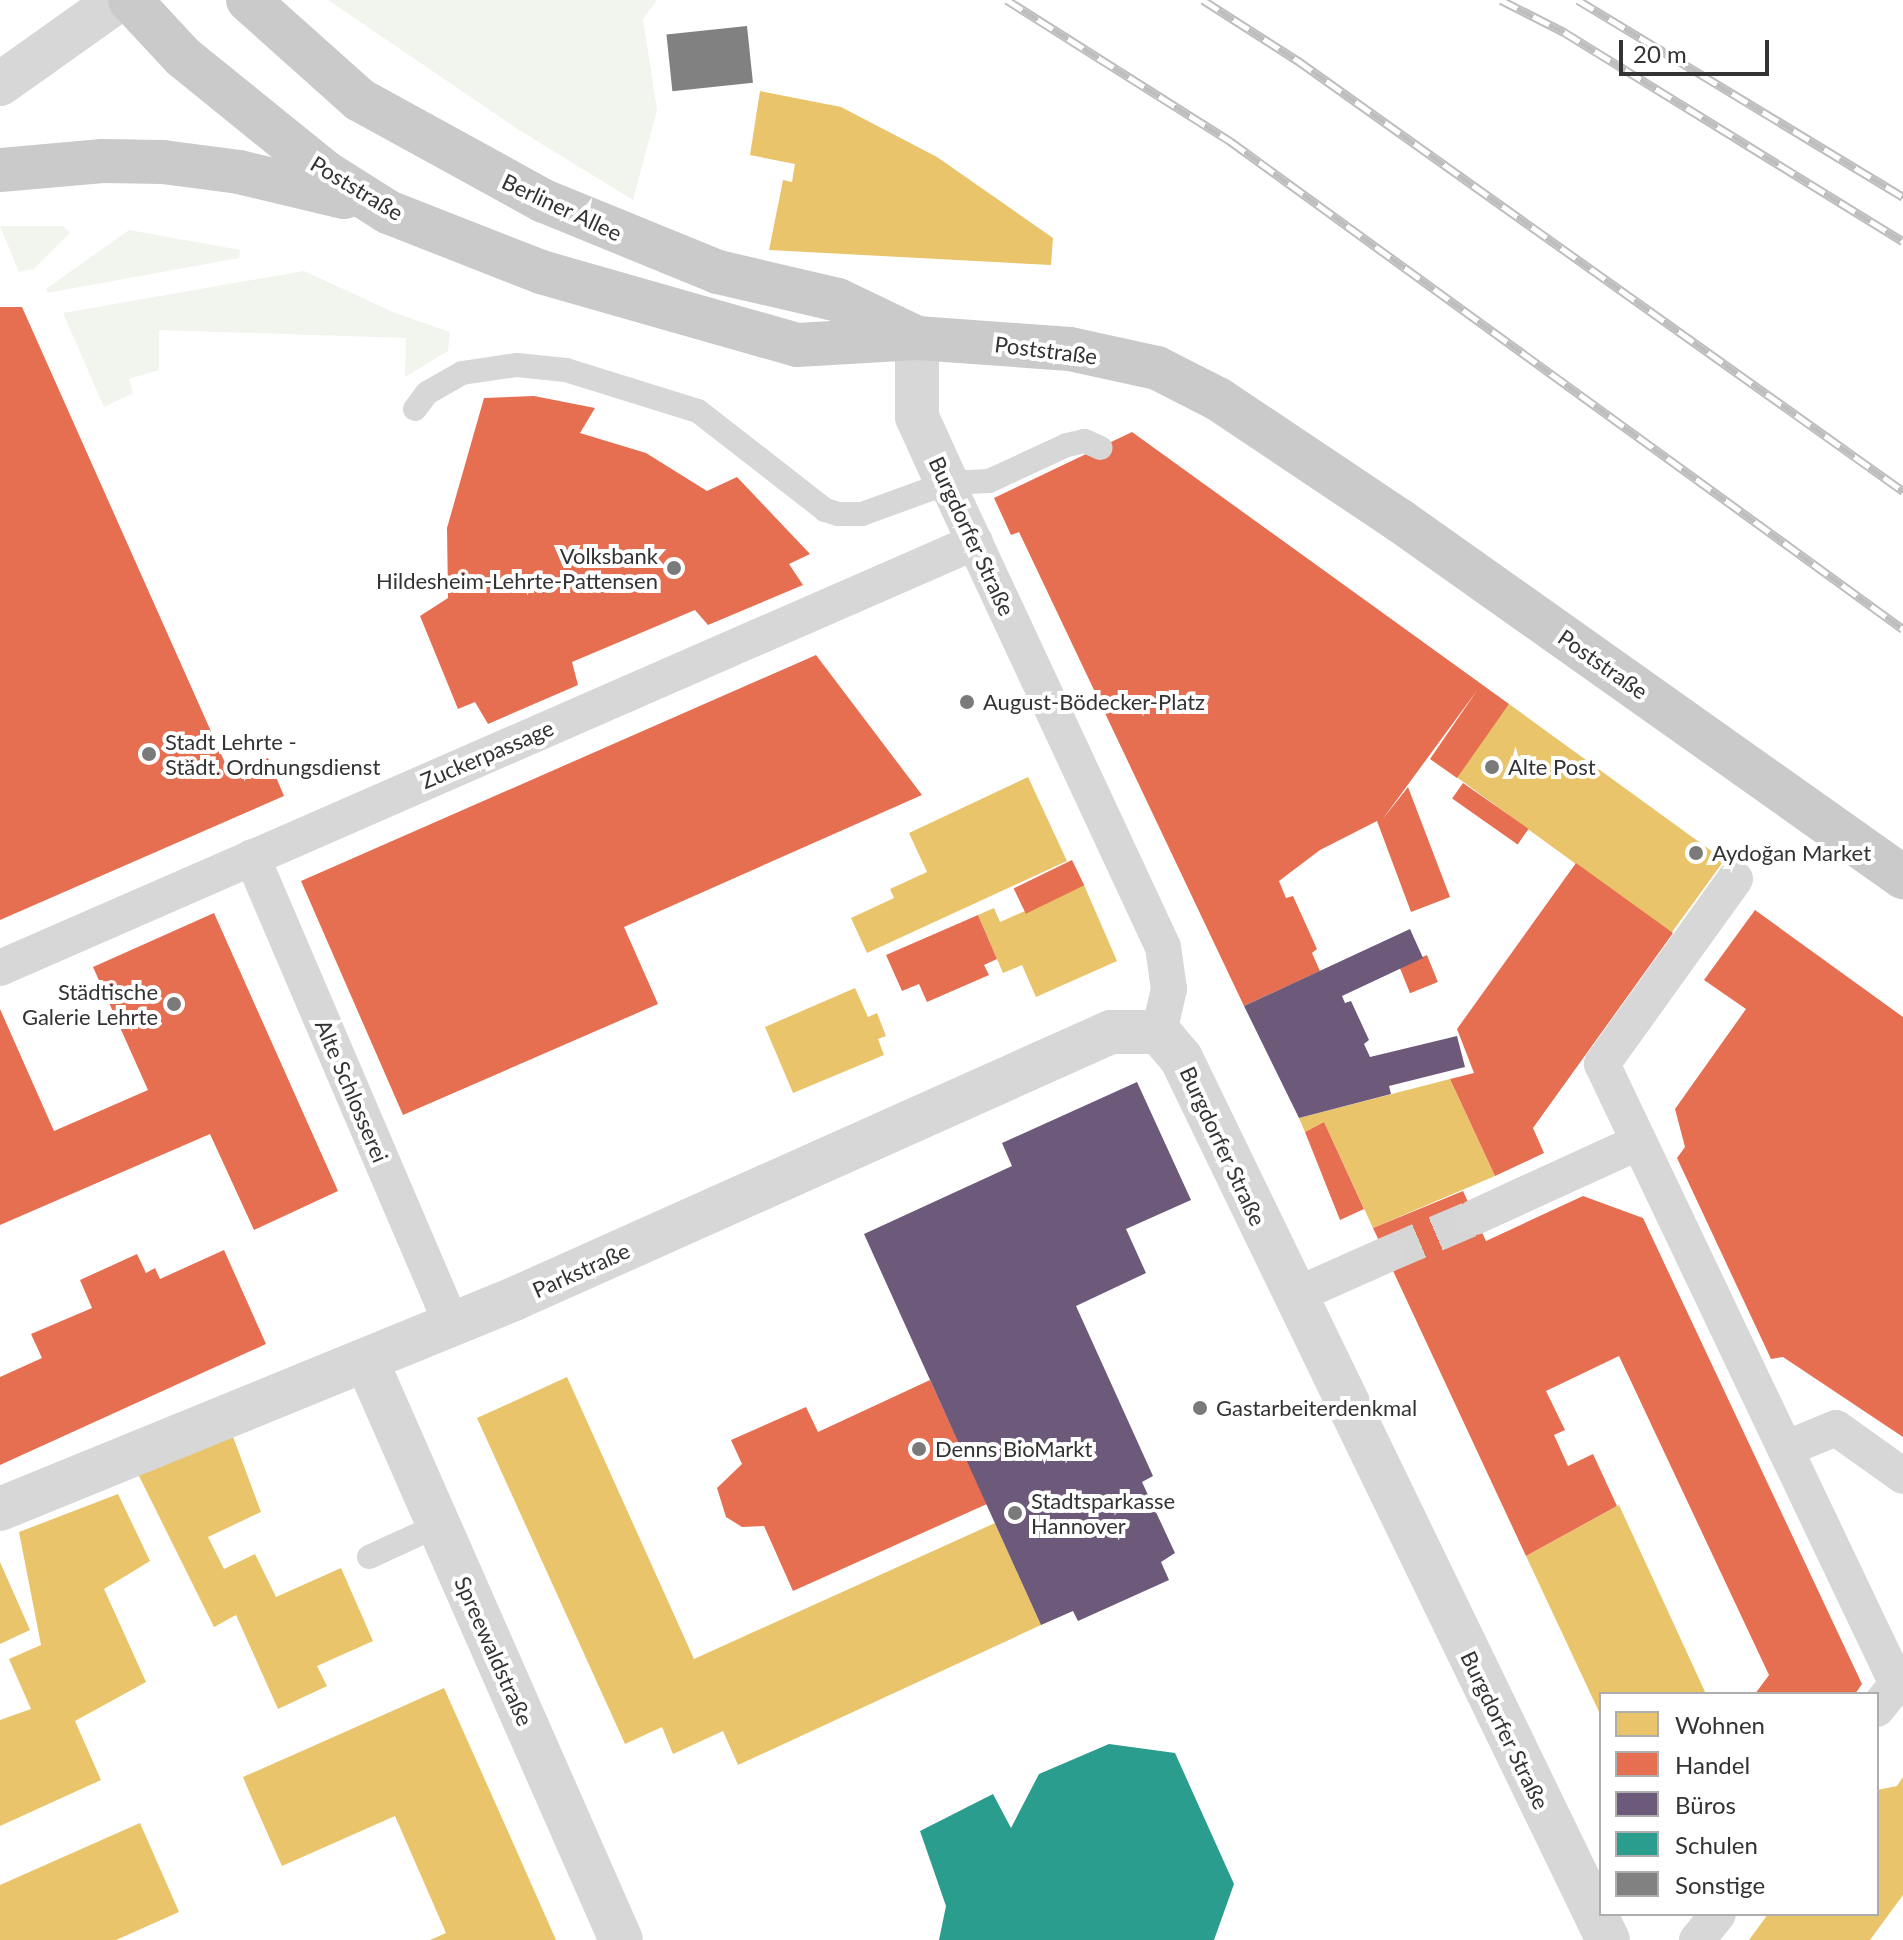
<!DOCTYPE html>
<html>
<head>
<meta charset="utf-8">
<style>
	body { margin:0 }
	#map { position:relative; width:1903px; height:1940px; overflow:hidden; background:#fff; font-family:Lato,sans-serif }
	div>[style] { position:absolute }
	[style*='--x'] { left:calc(var(--x)*1px); top:calc(var(--y)*1px); width:calc(var(--w)*1px); rotate:calc(var(--a)*1deg) }
	.green>* { inset:0; background:#f1f5ed }
	.homes>* { inset:0; background:#e9c46a; transform-origin:0 0 }
	.shops>* { inset:0; background:#e76f51; transform-origin:0 0 }
	.offices>* { inset:0; background:#6d597a }
	.schools>* { inset:0; background:#2a9d8f }
	.building>* { inset:0; background:#818181; transform-origin:0 0 }
	.pedestrian-tunnel>* { height:36px; margin-top:-18px; transform-origin:0; background:repeating-linear-gradient(90deg,#d6d6d6 0 36px,transparent 0 54px) }
	.service>* { height:24px; margin:-12px; padding:0 12px; transform-origin:12px; border-radius:12px; background:#d7d7d7 }
	.pedestrian>* { height:36px; margin:-18px; padding:0 18px; transform-origin:18px; border-radius:18px; background:#d7d7d7 }
	.minor>* { height:44px; margin:-22px; padding:0 22px; transform-origin:22px; border-radius:22px; background:#d7d7d7 }
	.tertiary>* { height:44px; margin:-22px; padding:0 22px; transform-origin:22px; border-radius:22px; background:#d7d7d7 }
	.primary>* { height:44px; margin:-22px; padding:0 22px; transform-origin:22px; border-radius:22px; background:#cacaca }
	.rail>* { height:9px; margin-top:-4.5px; transform-origin:0; background:repeating-linear-gradient(90deg,#fff 0 18px,#bebebe 0 36px); box-sizing:border-box; border-block:2px solid #bebebe }
	.dots>* { width:22px; height:22px; translate:-50% -50%; box-sizing:border-box; border:4px solid #fff; border-radius:50% }
	span { translate:-50% -50%; white-space:nowrap; text-align:center; line-height:1.15; -webkit-text-stroke:8px #fff; paint-order:stroke }
	.street-label { font-size:22px; color:#333 }
	.poi-label { font-size:22px; color:#333 }
	.right { translate:-100% -50%; text-align:right }
	.left { translate:0 -50%; text-align:left }
	.legend { position:absolute; left:1599px; top:1692px; width:280px; height:224px; box-sizing:border-box; background:#fff; border:2px solid #adadad; margin:0; padding:10px 14px; list-style:none; font-size:24px; color:#333 }
	.legend li { display:flex; align-items:center; gap:16px; height:40px }
	.legend b { width:40px; border:2px solid #adadad }
	.scale { position:absolute; left:1619px; top:40px; width:150px; height:36px; box-sizing:border-box; border:4px solid #333; border-top:0; padding-left:10px; font-size:24px; line-height:28px; white-space:nowrap; color:#333; -webkit-text-stroke:6px #fff; paint-order:stroke }
</style>
</head>
<body>
<div id="map">
	<div class="green">
		<div style="clip-path:polygon(328px 0,657px 0,643px 19px,657px 110px,633px 200px,519px 130px)"></div>
		<div style="clip-path:polygon(0 226px,63px 226px,70px 233px,34px 269px,19px 272px)"></div>
		<div style="clip-path:polygon(129px 230px,240px 250px,239px 258px,47px 293px,46px 289px)"></div>
		<div style="clip-path:polygon(304px 271px,395px 313px,450px 332px,448px 351px,405px 377px,406px 338px,159px 330px,159px 370px,129px 379px,133px 393px,104px 407px,63px 313px)"></div>
	</div>
	<div class="homes">
		<div style="clip-path:polygon(760px 91px,841px 107px,937px 157px,1053px 238px,1051px 265px,769px 250px,783px 180px,792px 182px,795px 164px,750px 155px)"></div>
		<div style="left:1509px;top:704px;width:266px;height:90px;rotate:36deg"></div>
		<div style="clip-path:polygon(1028px 777px,1067px 861px,867px 953px,851px 918px,894px 898px,890px 889px,927px 872px,909px 833px)"></div>
		<div style="clip-path:polygon(1084px 885px,1117px 961px,1036px 997px,1022px 965px,1003px 973px,978px 915px,994px 908px,1000px 922px)"></div>
		<div style="clip-path:polygon(855px 988px,868px 1017px,877px 1013px,886px 1036px,878px 1039px,884px 1055px,793px 1093px,765px 1027px)"></div>
		<div style="clip-path:polygon(1450px 1079px,1495px 1176px,1373px 1228px,1324px 1122px,1305px 1132px,1299px 1118px)"></div>
		<div style="clip-path:polygon(567px 1377px,694px 1659px,995px 1523px,1041px 1625px,738px 1765px,723px 1731px,673px 1754px,662px 1727px,625px 1744px,477px 1418px)"></div>
		<div style="clip-path:polygon(232px 1434px,261px 1512px,208px 1537px,224px 1569px,255px 1554px,276px 1597px,341px 1568px,373px 1641px,317px 1666px,327px 1686px,278px 1709px,236px 1615px,214px 1627px,138px 1474px)"></div>
		<div style="clip-path:polygon(118px 1494px,150px 1561px,104px 1589px,146px 1682px,75px 1721px,101px 1780px,0 1826px,0 1720px,31px 1709px,9px 1659px,41px 1645px,19px 1532px)"></div>
		<div style="clip-path:polygon(1619px 1505px,1706px 1694px,1601px 1694px,1601px 1716px,1526px 1556px)"></div>
		<div style="clip-path:polygon(0 1562px,30px 1630px,0 1644px)"></div>
		<div style="clip-path:polygon(444px 1688px,510px 1836px,556px 1940px,430px 1940px,446px 1933px,395px 1816px,282px 1866px,250px 1794px,243px 1777px)"></div>
		<div style="clip-path:polygon(1903px 1777px,1903px 1895px,1870px 1940px,1749px 1940px,1768px 1914px,1877px 1914px,1877px 1790px,1897px 1786px)"></div>
		<div style="clip-path:polygon(140px 1823px,179px 1912px,116px 1940px,0 1940px,0 1885px)"></div>
	</div>
	<div class="shops">
		<div style="clip-path:polygon(0 307px,22px 307px,230px 774px,268px 758px,284px 796px,0 920px)"></div>
		<div style="clip-path:polygon(534px 396px,595px 408px,580px 433px,646px 453px,707px 491px,737px 477px,810px 554px,789px 564px,803px 585px,708px 625px,695px 610px,572px 662px,578px 685px,488px 724px,475px 702px,458px 709px,420px 616px,448px 598px,447px 528px,484px 398px)"></div>
		<div style="clip-path:polygon(1132px 432px,1509px 704px,1457px 778px,1430px 759px,1478px 689px,1382px 820px,1408px 787px,1450px 897px,1411px 912px,1377px 821px,1320px 850px,1279px 881px,1286px 898px,1293px 896px,1317px 949px,1312px 953px,1320px 971px,1244px 1006px,1019px 532px,1011px 535px,994px 498px)"></div>
		<div style="clip-path:polygon(816px 655px,922px 795px,624px 927px,658px 1004px,403px 1115px,301px 881px)"></div>
		<div style="left:1463px;top:783px;width:80px;height:19px;rotate:35deg"></div>
		<div style="left:1072px;top:860px;width:28px;height:65px;rotate:64deg"></div>
		<div style="clip-path:polygon(1576px 863px,1673px 933px,1533px 1128px,1544px 1153px,1495px 1176px,1450px 1079px,1474px 1073px,1457px 1029px)"></div>
		<div style="clip-path:polygon(1755px 910px,1903px 1017px,1903px 1437px,1783px 1357px,1771px 1359px,1677px 1158px,1685px 1147px,1675px 1109px,1746px 1009px,1704px 980px)"></div>
		<div style="clip-path:polygon(214px 913px,338px 1191px,254px 1230px,210px 1134px,0 1225px,0 1009px,54px 1131px,148px 1090px,93px 967px)"></div>
		<div style="clip-path:polygon(978px 915px,997px 959px,984px 965px,989px 975px,927px 1002px,919px 984px,902px 991px,886px 955px)"></div>
		<div style="left:1427px;top:955px;width:29px;height:30px;rotate:68deg"></div>
		<div style="clip-path:polygon(1324px 1122px,1364px 1209px,1340px 1220px,1305px 1132px)"></div>
		<div style="clip-path:polygon(1463px 1191px,1486px 1241px,1583px 1196px,1643px 1218px,1862px 1684px,1855px 1694px,1755px 1694px,1769px 1675px,1619px 1356px,1546px 1391px,1565px 1430px,1554px 1435px,1568px 1466px,1593px 1454px,1617px 1506px,1526px 1556px,1373px 1228px)"></div>
		<div style="clip-path:polygon(224px 1250px,266px 1344px,0 1465px,0 1377px,42px 1358px,31px 1334px,92px 1308px,80px 1280px,137px 1254px,146px 1273px,155px 1268px,160px 1279px)"></div>
		<div style="clip-path:polygon(930px 1380px,987px 1504px,793px 1591px,764px 1526px,742px 1527px,726px 1517px,717px 1488px,742px 1464px,731px 1440px,806px 1407px,818px 1432px)"></div>
	</div>
	<div class="offices">
		<div style="clip-path:polygon(1410px 929px,1423px 958px,1342px 996px,1345px 1003px,1351px 1001px,1369px 1040px,1364px 1044px,1370px 1057px,1457px 1036px,1465px 1067px,1389px 1086px,1391px 1094px,1299px 1118px,1244px 1006px)"></div>
		<div style="clip-path:polygon(1137px 1082px,1191px 1200px,1126px 1229px,1146px 1273px,1076px 1306px,1153px 1476px,1142px 1482px,1175px 1553px,1161px 1562px,1169px 1580px,1078px 1621px,1073px 1611px,1041px 1625px,864px 1234px,1012px 1166px,1002px 1143px)"></div>
	</div>
	<div class="schools">
		<div style="clip-path:polygon(1109px 1744px,1175px 1753px,1234px 1884px,1214px 1940px,939px 1940px,946px 1906px,920px 1831px,993px 1794px,1011px 1828px,1039px 1774px)"></div>
	</div>
	<div class="building">
		<div style="left:747px;top:26px;width:57px;height:81px;rotate:84deg"></div>
	</div>
	<div class="pedestrian-tunnel">
		<div style="--x:1386;--y:1255;--w:97;--a:-23.1"></div>
	</div>
	<div class="service">
		<div style="--x:415;--y:409;--w:20;--a:-53"></div>
		<div style="--x:427;--y:393;--w:40;--a:-29.7"></div>
		<div style="--x:462;--y:373;--w:56;--a:-8.3"></div>
		<div style="--x:517;--y:365;--w:49;--a:5.8"></div>
		<div style="--x:566;--y:370;--w:138;--a:17.3"></div>
		<div style="--x:698;--y:411;--w:161;--a:37.9"></div>
		<div style="--x:825;--y:510;--w:14;--a:17"></div>
		<div style="--x:838;--y:514;--w:24;--a:0"></div>
		<div style="--x:862;--y:514;--w:90;--a:-20"></div>
		<div style="--x:947;--y:483;--w:42;--a:-2.7"></div>
		<div style="--x:989;--y:481;--w:86;--a:-24.8"></div>
		<div style="--x:1067;--y:445;--w:18;--a:-13"></div>
		<div style="--x:1085;--y:441;--w:17;--a:24"></div>
		<div style="--x:369;--y:1557;--w:77;--a:-24.6"></div>
	</div>
	<div class="pedestrian">
		<div style="--x:947;--y:483;--w:512;--a:65.04"></div>
		<div style="--x:1163;--y:947;--w:42;--a:81.9"></div>
		<div style="--x:1169;--y:989;--w:44;--a:103.1"></div>
		<div style="--x:252;--y:857;--w:509;--a:66.86"></div>
		<div style="--x:1735;--y:879;--w:228;--a:125.7"></div>
		<div style="--x:1602;--y:1064;--w:687;--a:64.55"></div>
		<div style="--x:1897;--y:1684;--w:32;--a:129"></div>
		<div style="--x:0;--y:968;--w:1064;--a:-23.6"></div>
		<div style="--x:1475;--y:1217;--w:180;--a:-24.6"></div>
		<div style="--x:1294;--y:1296;--w:101;--a:-24"></div>
		<div style="--x:1785;--y:1449;--w:55;--a:-22.4"></div>
		<div style="--x:1836;--y:1428;--w:82;--a:35.6"></div>
		<div style="--x:1697;--y:1940;--w:33;--a:-51"></div>
	</div>
	<div class="minor">
		<div style="--x:917;--y:338;--w:79;--a:90"></div>
		<div style="--x:917;--y:417;--w:72;--a:65.6"></div>
		<div style="--x:367;--y:1362;--w:631;--a:66.28"></div>
		<div style="--x:0;--y:1509;--w:555;--a:-22.22"></div>
		<div style="--x:514;--y:1299;--w:654;--a:-24.1"></div>
		<div style="--x:1111;--y:1032;--w:48;--a:0"></div>
		<div style="--x:1159;--y:1032;--w:34;--a:50"></div>
		<div style="--x:1181;--y:1058;--w:980;--a:64.17"></div>
	</div>
	<div class="tertiary">
		<div style="--x:0;--y:84;--w:145;--a:-35.4"></div>
	</div>
	<div class="primary">
		<div style="--x:130;--y:0;--w:78;--a:47.1"></div>
		<div style="--x:183;--y:57;--w:183;--a:39"></div>
		<div style="--x:325;--y:172;--w:75;--a:32.4"></div>
		<div style="--x:388;--y:212;--w:164;--a:21.4"></div>
		<div style="--x:541;--y:272;--w:266;--a:15.9"></div>
		<div style="--x:797;--y:345;--w:120;--a:-3.3"></div>
		<div style="--x:917;--y:338;--w:153;--a:4.1"></div>
		<div style="--x:1070;--y:349;--w:89;--a:12.3"></div>
		<div style="--x:1157;--y:368;--w:68;--a:26.9"></div>
		<div style="--x:1218;--y:399;--w:218;--a:33.8"></div>
		<div style="--x:1399;--y:520;--w:618;--a:35.31"></div>
		<div style="--x:248;--y:0;--w:150;--a:41.8"></div>
		<div style="--x:360;--y:100;--w:210;--a:28.8"></div>
		<div style="--x:544;--y:201;--w:188;--a:22.2"></div>
		<div style="--x:718;--y:272;--w:123;--a:13.1"></div>
		<div style="--x:838;--y:300;--w:85;--a:25.7"></div>
		<div style="--x:0;--y:170;--w:103;--a:-5"></div>
		<div style="--x:103;--y:161;--w:60;--a:1"></div>
		<div style="--x:163;--y:162;--w:77;--a:7.5"></div>
		<div style="--x:239;--y:172;--w:108;--a:13.4"></div>
	</div>
	<div class="rail">
		<div style="--x:1007;--y:0;--w:264;--a:32.3"></div>
		<div style="--x:1230;--y:141;--w:831;--a:35.95"></div>
		<div style="--x:1203;--y:0;--w:112;--a:32.6"></div>
		<div style="--x:1297;--y:60;--w:744;--a:35.42"></div>
		<div style="--x:1501;--y:0;--w:71;--a:26.9"></div>
		<div style="--x:1564;--y:32;--w:398;--a:31.7"></div>
		<div style="--x:1578;--y:0;--w:380;--a:31.2"></div>
	</div>
	<div class="dots">
		<div style="left:674px;top:568px;background:#7a7a7a"></div>
		<div style="left:967px;top:702px;background:#7a7a7a"></div>
		<div style="left:149px;top:754px;background:#7a7a7a"></div>
		<div style="left:1492px;top:767px;background:#7a7a7a"></div>
		<div style="left:1696px;top:853px;background:#7a7a7a"></div>
		<div style="left:174px;top:1004px;background:#7a7a7a"></div>
		<div style="left:1200px;top:1408px;background:#7a7a7a"></div>
		<div style="left:919px;top:1449px;background:#7a7a7a"></div>
		<div style="left:1015px;top:1513px;background:#7a7a7a"></div>
	</div>
	<div class="street-label">
		<span style="left:357px;top:188px;rotate:31deg">Poststraße</span>
		<span style="left:562px;top:207px;rotate:25deg">Berliner Allee</span>
		<span style="left:1046px;top:350px;rotate:7deg">Poststraße</span>
		<span style="left:972px;top:536px;rotate:65deg">Burgdorfer Straße</span>
		<span style="left:1603px;top:664px;rotate:35deg">Poststraße</span>
		<span style="left:487px;top:754px;rotate:-23deg">Zuckerpassage</span>
		<span style="left:352px;top:1091px;rotate:67deg">Alte Schlosserei</span>
		<span style="left:1223px;top:1146px;rotate:65deg">Burgdorfer Straße</span>
		<span style="left:581px;top:1270px;rotate:-24deg">Parkstraße</span>
		<span style="left:494px;top:1651px;rotate:66deg">Spreewaldstraße</span>
		<span style="left:1505px;top:1730px;rotate:64deg">Burgdorfer Straße</span>
	</div>
	<div class="poi-label">
		<span class="right" style="left:658px;top:568px">Volksbank<br>Hildesheim-Lehrte-Pattensen</span>
		<span class="left" style="left:983px;top:702px">August-Bödecker-Platz</span>
		<span class="left" style="left:165px;top:754px">Stadt Lehrte -<br>Städt. Ordnungsdienst</span>
		<span class="left" style="left:1508px;top:767px">Alte Post</span>
		<span class="left" style="left:1712px;top:853px">Aydoğan Market</span>
		<span class="right" style="left:158px;top:1004px">Städtische<br>Galerie Lehrte</span>
		<span class="left" style="left:1216px;top:1408px">Gastarbeiterdenkmal</span>
		<span class="left" style="left:935px;top:1449px">Denns BioMarkt</span>
		<span class="left" style="left:1031px;top:1513px">Stadtsparkasse<br>Hannover</span>
	</div>
	<ul class="legend">
	<li><b style="height:22px;background:#e9c46a"></b>Wohnen</li>
	<li><b style="height:22px;background:#e76f51"></b>Handel</li>
	<li><b style="height:22px;background:#6d597a"></b>Büros</li>
	<li><b style="height:22px;background:#2a9d8f"></b>Schulen</li>
	<li><b style="height:22px;background:#818181"></b>Sonstige</li>
	</ul>
	<div class="scale">20 m</div>
</div>
</body>
</html>
